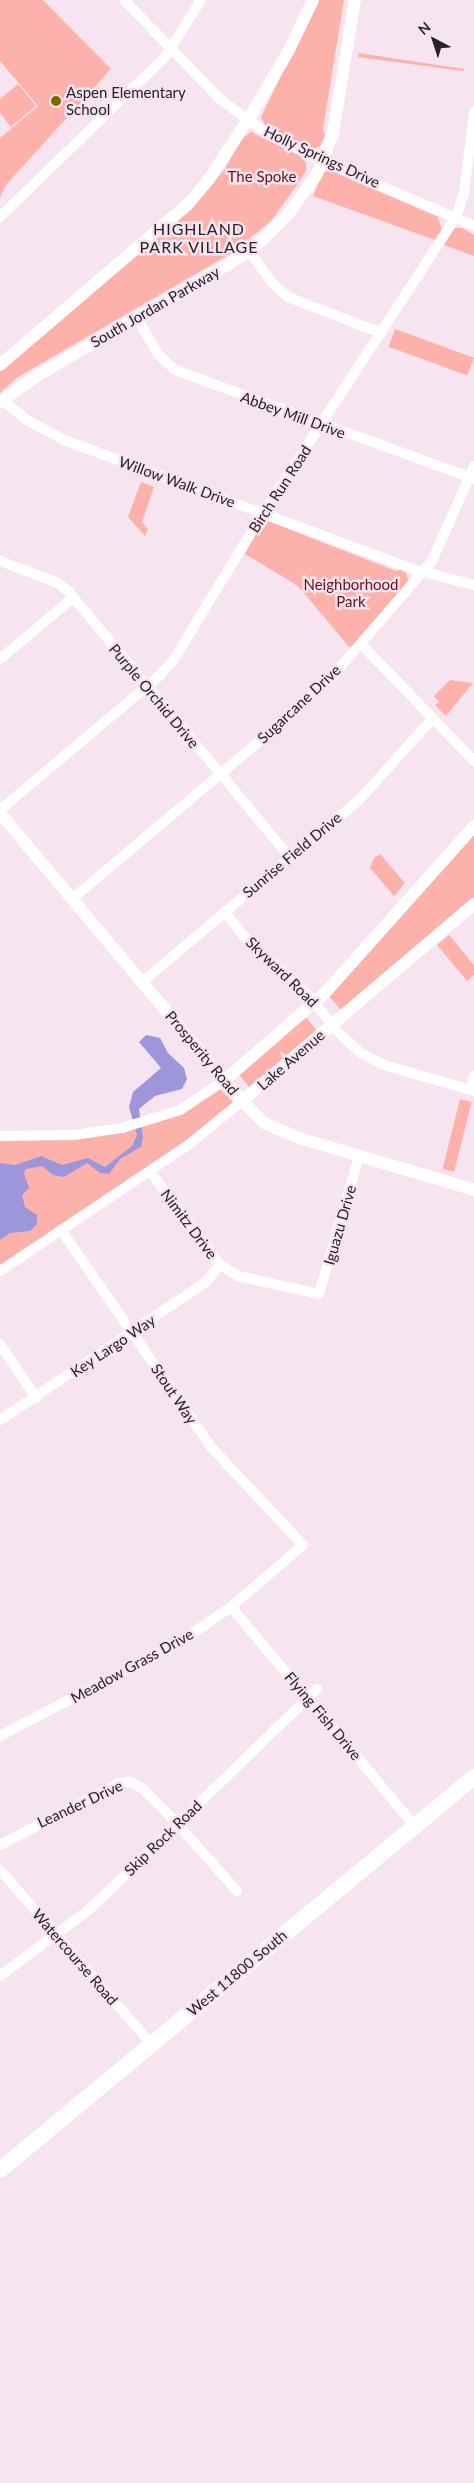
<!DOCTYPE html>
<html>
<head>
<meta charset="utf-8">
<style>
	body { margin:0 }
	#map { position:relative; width:474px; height:2483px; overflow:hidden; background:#f6e5f1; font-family:Lato,sans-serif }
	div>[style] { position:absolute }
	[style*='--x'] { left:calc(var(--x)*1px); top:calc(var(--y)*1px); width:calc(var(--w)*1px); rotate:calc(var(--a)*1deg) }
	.green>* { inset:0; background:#fdb1ab; transform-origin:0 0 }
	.water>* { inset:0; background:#9d96da }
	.minor>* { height:10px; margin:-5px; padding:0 5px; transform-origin:5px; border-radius:5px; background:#fff }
	.tertiary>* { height:12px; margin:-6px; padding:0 6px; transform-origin:6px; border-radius:6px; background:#fff }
	.primary>* { height:16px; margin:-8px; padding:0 8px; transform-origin:8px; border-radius:8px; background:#fff }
	.dots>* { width:14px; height:14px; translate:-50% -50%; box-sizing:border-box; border:2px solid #f6e5f1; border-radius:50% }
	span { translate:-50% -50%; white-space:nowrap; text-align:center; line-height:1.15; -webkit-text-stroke:5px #f6e5f1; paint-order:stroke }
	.poi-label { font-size:15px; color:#282126 }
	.left { translate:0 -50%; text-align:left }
	.street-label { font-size:15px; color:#282126 }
	.park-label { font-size:15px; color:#6d0d15 }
	.neighbourhood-label { font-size:16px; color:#282126; letter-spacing:1px }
	.north { position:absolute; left:409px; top:15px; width:50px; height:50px; -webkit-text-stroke:4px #f6e5f1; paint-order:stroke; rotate:320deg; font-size:14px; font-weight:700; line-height:20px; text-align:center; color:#282126 }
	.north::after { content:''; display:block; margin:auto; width:18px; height:22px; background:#282126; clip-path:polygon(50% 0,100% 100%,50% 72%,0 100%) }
</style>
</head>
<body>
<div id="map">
	<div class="green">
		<div style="clip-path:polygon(0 0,43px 0,111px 69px,6px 185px,0 197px,0 138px,38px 106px,0 61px)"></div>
		<div style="clip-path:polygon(318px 0,344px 0,323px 129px,325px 136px,320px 146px,312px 149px,266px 127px,261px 117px)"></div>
		<div style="clip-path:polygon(359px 53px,464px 69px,463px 71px,358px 57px)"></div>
		<div style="clip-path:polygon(18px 84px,36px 106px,11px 127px,0 113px,0 99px)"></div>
		<div style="clip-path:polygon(251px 132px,300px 156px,306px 163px,306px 171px,297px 185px,271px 221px,230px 254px,18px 377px,0 393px,0 371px,191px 210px,225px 169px,242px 138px)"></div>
		<div style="clip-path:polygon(329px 170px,438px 217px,442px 230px,435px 240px,313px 196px,323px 173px)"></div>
		<div style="clip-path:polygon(454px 228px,462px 228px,474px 235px,474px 256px,444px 245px)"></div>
		<div style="left:395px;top:329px;width:84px;height:19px;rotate:20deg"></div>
		<div style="clip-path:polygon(141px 482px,154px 487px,142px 522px,148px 529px,145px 536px,128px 517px)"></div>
		<div style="clip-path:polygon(268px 521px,396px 571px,401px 569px,406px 573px,409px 582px,350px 648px,298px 586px,245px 554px,261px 524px)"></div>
		<div style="clip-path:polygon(450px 680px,473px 683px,446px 716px,435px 705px,439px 702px,434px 696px)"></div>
		<div style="clip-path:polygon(474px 829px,474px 897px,342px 1011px,328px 995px)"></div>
		<div style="clip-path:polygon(380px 854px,405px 883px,394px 896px,370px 868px,374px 858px)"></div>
		<div style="clip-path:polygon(449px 935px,474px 965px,474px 975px,467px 981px,437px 945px)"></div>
		<div style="left:305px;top:1016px;width:21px;height:88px;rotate:51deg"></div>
		<div style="clip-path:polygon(220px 1089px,233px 1102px,202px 1131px,0 1268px,0 1140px,91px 1137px,178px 1116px)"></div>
		<div style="left:460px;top:1099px;width:12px;height:72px;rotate:14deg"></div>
	</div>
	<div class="water">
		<div style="clip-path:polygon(146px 1035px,160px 1038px,168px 1053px,184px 1068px,187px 1079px,182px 1089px,155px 1096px,139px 1109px,143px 1137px,141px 1147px,120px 1159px,109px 1174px,100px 1173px,87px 1163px,64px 1177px,53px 1175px,42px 1166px,26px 1169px,24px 1173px,29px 1188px,22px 1195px,25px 1207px,37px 1215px,37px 1224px,30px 1231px,10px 1233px,0 1240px,0 1163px,15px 1165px,41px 1156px,62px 1165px,88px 1158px,105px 1167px,132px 1146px,137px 1135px,129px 1107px,133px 1092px,161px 1068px,139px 1042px)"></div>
	</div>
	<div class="minor">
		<div style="--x:124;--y:0;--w:139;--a:45.9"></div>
		<div style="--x:221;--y:100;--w:49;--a:35.9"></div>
		<div style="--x:261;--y:129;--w:57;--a:28.4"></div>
		<div style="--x:311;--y:156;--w:177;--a:23.2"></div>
		<div style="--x:0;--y:217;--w:230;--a:-44.1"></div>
		<div style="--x:165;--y:57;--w:67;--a:-57.7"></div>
		<div style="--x:249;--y:251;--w:39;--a:54"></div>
		<div style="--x:272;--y:283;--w:21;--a:41"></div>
		<div style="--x:288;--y:297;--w:100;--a:21.2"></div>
		<div style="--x:137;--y:318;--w:42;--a:59.7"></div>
		<div style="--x:158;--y:354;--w:23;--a:43"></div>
		<div style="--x:175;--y:370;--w:318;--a:20"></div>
		<div style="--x:2;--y:400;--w:32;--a:39"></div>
		<div style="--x:27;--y:420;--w:42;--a:28.4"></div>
		<div style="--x:64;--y:440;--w:371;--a:20.3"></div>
		<div style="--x:412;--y:569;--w:64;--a:14.5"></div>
		<div style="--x:0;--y:561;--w:62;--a:20.8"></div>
		<div style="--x:58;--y:583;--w:13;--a:39"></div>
		<div style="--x:68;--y:591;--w:346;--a:50.2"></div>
		<div style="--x:361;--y:644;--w:163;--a:46"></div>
		<div style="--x:0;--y:659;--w:95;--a:-39.9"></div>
		<div style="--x:0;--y:810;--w:205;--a:-40.1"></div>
		<div style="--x:157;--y:678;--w:23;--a:-47"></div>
		<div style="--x:173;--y:661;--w:173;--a:-58.7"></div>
		<div style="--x:263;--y:513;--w:353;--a:-56.9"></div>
		<div style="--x:456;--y:217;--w:24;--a:-71"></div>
		<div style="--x:464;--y:194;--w:83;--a:-83"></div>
		<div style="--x:72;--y:899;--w:247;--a:-40.1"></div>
		<div style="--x:261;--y:740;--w:103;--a:-42.2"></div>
		<div style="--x:337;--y:671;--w:145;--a:-49.2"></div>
		<div style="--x:432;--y:561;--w:104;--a:-66.1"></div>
		<div style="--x:224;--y:912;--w:35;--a:50"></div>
		<div style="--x:247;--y:939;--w:84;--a:42.6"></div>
		<div style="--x:309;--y:996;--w:45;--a:51.3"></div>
		<div style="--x:337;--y:1031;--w:33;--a:43"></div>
		<div style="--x:361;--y:1053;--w:26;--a:28"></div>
		<div style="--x:384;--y:1065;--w:94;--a:16.1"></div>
		<div style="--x:142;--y:982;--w:283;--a:-40"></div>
		<div style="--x:359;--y:800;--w:110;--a:-47.9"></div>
		<div style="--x:470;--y:1090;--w:15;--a:-74"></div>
		<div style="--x:0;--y:1136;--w:74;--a:-0.8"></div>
		<div style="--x:74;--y:1135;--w:49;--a:-8.3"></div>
		<div style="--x:122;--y:1128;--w:61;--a:-17.2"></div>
		<div style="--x:180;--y:1110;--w:54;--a:-33.7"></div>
		<div style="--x:150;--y:1171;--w:117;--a:53.3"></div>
		<div style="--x:220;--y:1265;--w:21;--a:31"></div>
		<div style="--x:238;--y:1276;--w:83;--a:12.5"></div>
		<div style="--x:319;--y:1294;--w:144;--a:-73.8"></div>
		<div style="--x:0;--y:1271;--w:225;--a:-33.8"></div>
		<div style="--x:187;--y:1146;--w:71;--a:-39.3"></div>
		<div style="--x:0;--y:1344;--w:65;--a:56.3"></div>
		<div style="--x:0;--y:1420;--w:248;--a:-33.8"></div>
		<div style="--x:206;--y:1282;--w:22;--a:-51"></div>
		<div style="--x:231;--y:1607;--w:286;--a:50"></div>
		<div style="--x:0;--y:1736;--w:201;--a:-27.6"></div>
		<div style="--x:178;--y:1643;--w:64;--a:-34.2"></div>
		<div style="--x:231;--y:1607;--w:95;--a:-40.7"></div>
		<div style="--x:303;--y:1545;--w:133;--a:-133.2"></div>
		<div style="--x:212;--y:1448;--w:265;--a:-124.7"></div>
		<div style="--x:0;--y:1845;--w:134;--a:-27.5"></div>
		<div style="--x:119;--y:1783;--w:12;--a:-5"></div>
		<div style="--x:131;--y:1782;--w:13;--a:29"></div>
		<div style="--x:142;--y:1788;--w:42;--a:45"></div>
		<div style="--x:172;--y:1818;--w:98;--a:48.3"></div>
		<div style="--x:0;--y:1870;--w:230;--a:49"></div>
		<div style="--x:0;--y:1976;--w:112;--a:-36.7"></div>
		<div style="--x:90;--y:1909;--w:316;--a:-44.1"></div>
	</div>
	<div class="tertiary">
		<div style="--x:0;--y:365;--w:249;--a:-40.6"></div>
		<div style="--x:189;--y:203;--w:31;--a:-50"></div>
		<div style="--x:209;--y:179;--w:80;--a:-56.7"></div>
		<div style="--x:253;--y:112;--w:72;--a:-59.9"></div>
		<div style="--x:289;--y:50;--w:55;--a:-64.4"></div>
		<div style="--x:0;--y:402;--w:47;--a:-35.4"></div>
		<div style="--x:38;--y:375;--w:221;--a:-30.2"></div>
		<div style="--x:229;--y:264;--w:34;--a:-34"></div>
		<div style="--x:257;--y:245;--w:45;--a:-45"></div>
		<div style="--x:289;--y:213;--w:48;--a:-54.3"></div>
		<div style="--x:317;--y:174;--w:44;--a:-68.7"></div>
		<div style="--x:333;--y:133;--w:135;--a:-80.6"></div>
		<div style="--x:0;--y:813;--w:376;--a:50"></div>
		<div style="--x:242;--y:1101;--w:31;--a:45"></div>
		<div style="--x:264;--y:1123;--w:38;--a:23"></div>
		<div style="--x:299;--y:1138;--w:183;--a:16.5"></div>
		<div style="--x:225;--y:1080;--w:131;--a:-41"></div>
		<div style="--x:324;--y:994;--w:225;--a:-48.2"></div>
		<div style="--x:242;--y:1101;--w:304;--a:-40.3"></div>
	</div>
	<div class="primary">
		<div style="--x:0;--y:2170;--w:616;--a:-39.66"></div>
	</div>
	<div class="dots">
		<div style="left:56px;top:101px;background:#7d6900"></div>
	</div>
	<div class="poi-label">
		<span class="left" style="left:66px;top:101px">Aspen Elementary<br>School</span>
	</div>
	<div class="street-label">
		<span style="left:322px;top:157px;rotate:25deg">Holly Springs Drive</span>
		<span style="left:155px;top:307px;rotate:-30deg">South Jordan Parkway</span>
		<span style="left:293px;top:415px;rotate:20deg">Abbey Mill Drive</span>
		<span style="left:177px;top:482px;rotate:20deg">Willow Walk Drive</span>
		<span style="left:280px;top:489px;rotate:-57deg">Birch Run Road</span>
		<span style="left:154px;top:696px;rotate:50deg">Purple Orchid Drive</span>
		<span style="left:299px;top:704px;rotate:-43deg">Sugarcane Drive</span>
		<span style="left:292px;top:855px;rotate:-40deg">Sunrise Field Drive</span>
		<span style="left:282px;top:972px;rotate:44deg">Skyward Road</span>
		<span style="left:202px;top:1053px;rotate:50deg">Prosperity Road</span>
		<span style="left:291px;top:1060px;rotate:-41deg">Lake Avenue</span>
		<span style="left:189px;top:1224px;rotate:53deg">Nimitz Drive</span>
		<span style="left:340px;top:1225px;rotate:-74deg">Iguazu Drive</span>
		<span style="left:113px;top:1346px;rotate:-34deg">Key Largo Way</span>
		<span style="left:174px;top:1394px;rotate:56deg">Stout Way</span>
		<span style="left:132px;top:1666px;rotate:-29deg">Meadow Grass Drive</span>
		<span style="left:323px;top:1716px;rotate:50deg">Flying Fish Drive</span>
		<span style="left:80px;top:1804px;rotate:-25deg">Leander Drive</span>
		<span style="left:163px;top:1838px;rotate:-44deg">Skip Rock Road</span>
		<span style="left:75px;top:1957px;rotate:49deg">Watercourse Road</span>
		<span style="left:237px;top:1973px;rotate:-40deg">West 11800 South</span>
	</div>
	<div class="park-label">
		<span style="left:262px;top:177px">The Spoke</span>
		<span style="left:351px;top:593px">Neighborhood<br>Park</span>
	</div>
	<div class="neighbourhood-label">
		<span style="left:199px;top:238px">HIGHLAND<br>PARK VILLAGE</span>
	</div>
	<div class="north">N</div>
</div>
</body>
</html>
